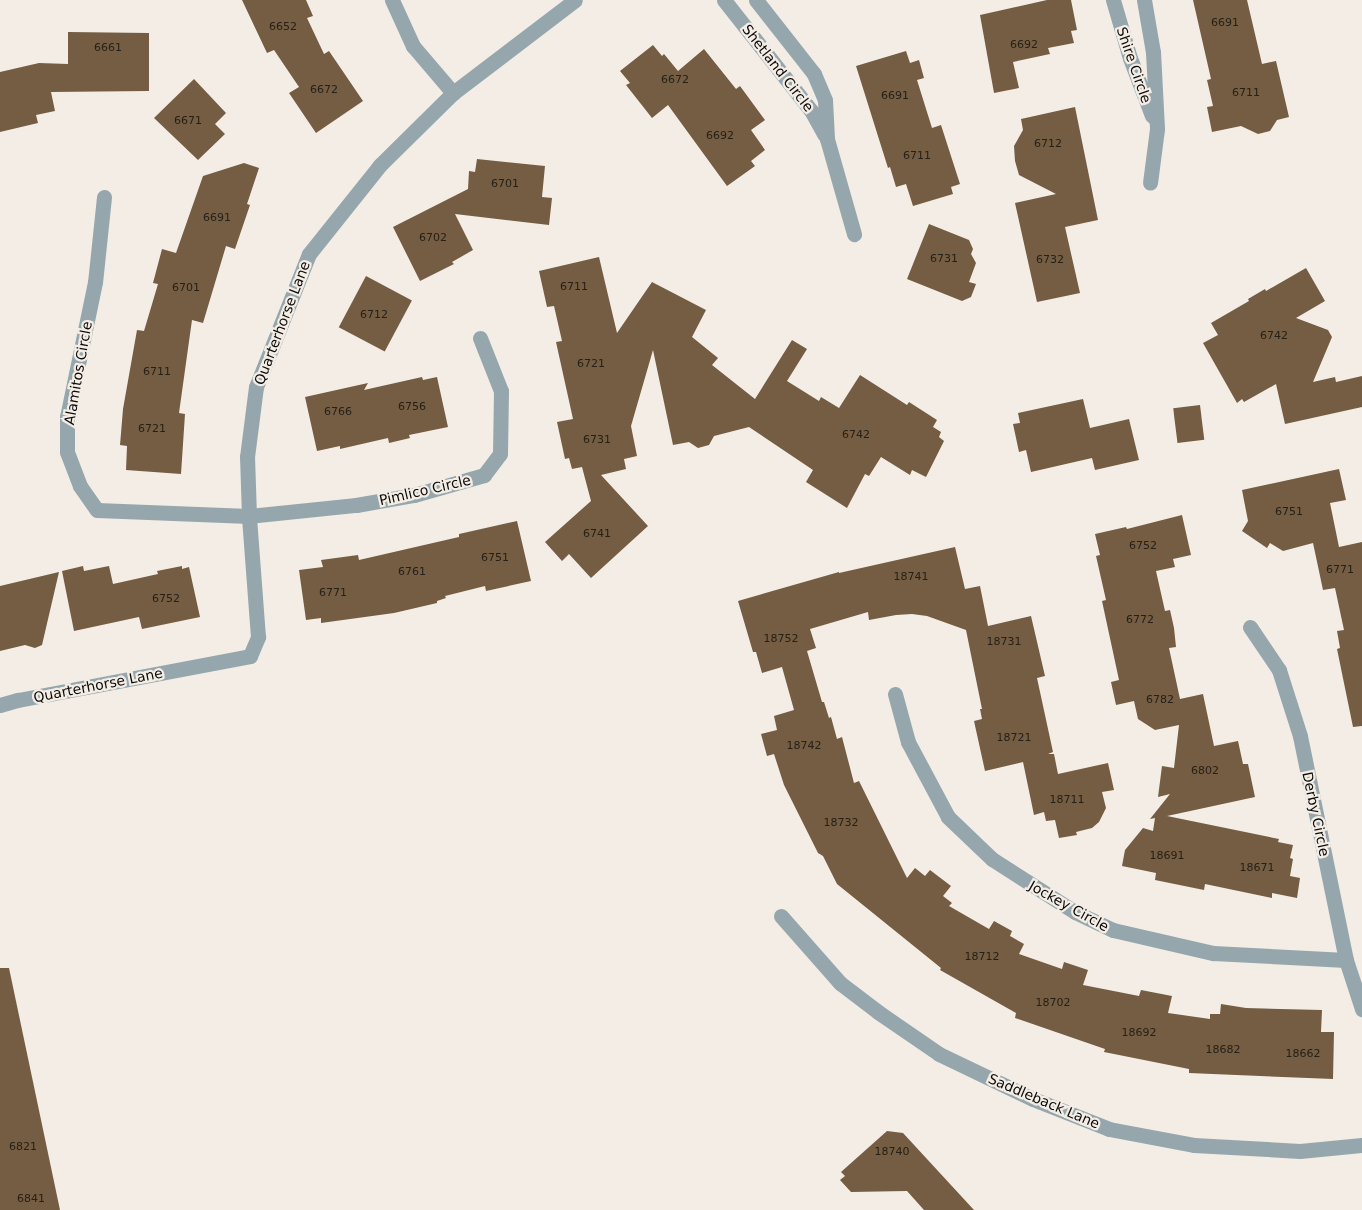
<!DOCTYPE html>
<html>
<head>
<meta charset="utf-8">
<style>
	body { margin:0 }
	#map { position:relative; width:1362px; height:1210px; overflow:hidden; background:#f3ede6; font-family:"DejaVu Sans",sans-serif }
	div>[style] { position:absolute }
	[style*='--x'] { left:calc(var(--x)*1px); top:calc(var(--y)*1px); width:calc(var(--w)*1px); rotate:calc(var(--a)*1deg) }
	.building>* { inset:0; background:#745d42; transform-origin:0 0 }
	.minor>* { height:15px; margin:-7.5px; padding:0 7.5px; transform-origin:7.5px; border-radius:7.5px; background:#95a7ad }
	span { translate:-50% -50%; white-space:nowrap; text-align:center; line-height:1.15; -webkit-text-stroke:4.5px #f3ede6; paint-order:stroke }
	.number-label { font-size:11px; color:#272017 }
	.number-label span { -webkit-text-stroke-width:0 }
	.street-label { font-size:14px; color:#0d0b09 }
</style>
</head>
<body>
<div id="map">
	<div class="building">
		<div style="clip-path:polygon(242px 0,306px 0,313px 16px,307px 18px,324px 54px,329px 51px,363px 101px,316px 133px,289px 93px,299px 87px,274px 50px,267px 53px)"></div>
		<div style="clip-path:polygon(1047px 0,1071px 0,1077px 30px,1071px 31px,1074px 43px,1048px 48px,1050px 54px,1013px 62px,1019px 88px,994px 93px,980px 15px)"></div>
		<div style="clip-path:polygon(1193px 0,1247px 0,1262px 64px,1276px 61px,1289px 117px,1277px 120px,1270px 131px,1258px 134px,1241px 126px,1212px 132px,1207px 107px,1213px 106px,1207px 80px,1211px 79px)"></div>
		<div style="clip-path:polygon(68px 32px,149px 33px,149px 91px,51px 92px,55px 111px,36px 115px,38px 123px,0 132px,0 72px,39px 63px,68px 64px)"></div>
		<div style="clip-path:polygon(653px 45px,662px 56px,664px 54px,678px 71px,704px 49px,736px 89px,740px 86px,765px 120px,751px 130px,765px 150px,751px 161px,755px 166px,727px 186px,668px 105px,652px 118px,626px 85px,630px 83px,620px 71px)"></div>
		<div style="clip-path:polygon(906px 51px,910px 63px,919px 60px,924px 78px,917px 80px,932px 128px,941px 125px,960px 184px,951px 187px,953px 194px,913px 206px,906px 184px,896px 187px,890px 167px,888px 168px,856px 66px)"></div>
		<div style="clip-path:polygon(194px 79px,226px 113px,215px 124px,225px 134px,198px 160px,154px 118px)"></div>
		<div style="clip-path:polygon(1075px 107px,1098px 220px,1065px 227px,1080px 293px,1037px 302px,1015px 203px,1056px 194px,1019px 175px,1015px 161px,1014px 146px,1023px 130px,1021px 119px)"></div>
		<div style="clip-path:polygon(477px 159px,545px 166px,542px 197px,552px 198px,549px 225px,455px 214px,473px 250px,452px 262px,454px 264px,420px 281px,393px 227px,468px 189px,469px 171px,475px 172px)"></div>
		<div style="clip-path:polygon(244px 163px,259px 168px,247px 204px,250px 205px,235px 249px,226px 246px,203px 323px,192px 320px,179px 413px,185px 414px,181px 474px,126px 470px,127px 446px,120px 445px,123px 409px,137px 330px,144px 331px,158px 284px,153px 283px,162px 249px,176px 253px,203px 176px)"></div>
		<div style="clip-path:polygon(929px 224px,969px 240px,973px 249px,971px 254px,976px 263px,969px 282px,976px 284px,971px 297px,962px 301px,907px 279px)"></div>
		<div style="clip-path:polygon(599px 257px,617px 333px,652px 282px,706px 310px,692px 337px,718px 358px,712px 365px,755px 399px,792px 340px,807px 349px,787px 381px,819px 401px,821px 397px,839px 408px,860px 375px,907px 405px,909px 402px,937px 420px,933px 427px,941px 432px,939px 437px,944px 441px,926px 477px,912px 470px,910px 475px,881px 457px,869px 476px,865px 474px,847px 508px,806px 482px,813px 470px,749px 427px,714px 436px,709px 445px,698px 448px,689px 442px,673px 445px,653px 350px,631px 426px,637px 456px,624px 459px,626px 469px,601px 475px,648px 526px,591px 578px,569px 554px,562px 561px,545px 542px,591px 501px,582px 467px,572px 469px,569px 458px,565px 459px,557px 422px,573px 419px,556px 342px,562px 341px,554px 306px,547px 307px,539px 271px)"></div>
		<div style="clip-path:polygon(1306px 268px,1325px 301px,1296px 318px,1328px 330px,1332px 337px,1313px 382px,1335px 377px,1336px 382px,1362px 376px,1362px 407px,1285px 424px,1276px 384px,1244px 402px,1242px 399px,1237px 403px,1203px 343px,1218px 335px,1211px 323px,1249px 301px,1248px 299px,1265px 289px,1266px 291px)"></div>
		<div style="left:366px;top:276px;width:52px;height:58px;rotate:28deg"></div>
		<div style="clip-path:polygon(422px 377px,423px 380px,437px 377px,448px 427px,409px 435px,410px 438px,389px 443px,388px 438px,340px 449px,340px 446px,317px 451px,305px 397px,368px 383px,364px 390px)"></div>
		<div style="clip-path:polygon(1083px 399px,1090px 428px,1129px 419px,1139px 460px,1095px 470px,1092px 458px,1031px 472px,1026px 450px,1019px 452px,1013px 424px,1020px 423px,1018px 413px)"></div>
		<div style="left:1200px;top:405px;width:35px;height:27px;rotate:83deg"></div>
		<div style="clip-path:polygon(1339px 469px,1346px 500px,1330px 503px,1339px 547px,1362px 542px,1362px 726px,1353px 727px,1337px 649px,1340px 648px,1337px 631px,1344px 630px,1335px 588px,1323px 590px,1313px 543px,1283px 551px,1270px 543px,1267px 548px,1242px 531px,1248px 521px,1242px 490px)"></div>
		<div style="clip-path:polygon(1182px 515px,1191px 555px,1173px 559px,1175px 567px,1156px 571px,1165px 611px,1170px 610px,1174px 628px,1176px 647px,1169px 648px,1180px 699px,1203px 694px,1214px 746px,1238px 741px,1243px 764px,1248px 764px,1255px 797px,1167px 816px,1279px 839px,1278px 842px,1293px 845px,1290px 858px,1293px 859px,1290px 876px,1300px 878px,1297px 898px,1272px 893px,1272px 898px,1205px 884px,1204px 890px,1155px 880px,1156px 873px,1122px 866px,1125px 850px,1143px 828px,1153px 831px,1155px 818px,1150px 819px,1170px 794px,1158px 797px,1162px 766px,1174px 768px,1179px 725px,1155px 730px,1138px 719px,1134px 701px,1116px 705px,1111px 682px,1119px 680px,1102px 601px,1106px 600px,1096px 556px,1100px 555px,1095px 534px,1126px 527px,1127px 529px)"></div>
		<div style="clip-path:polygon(517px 521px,531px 581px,486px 591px,485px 586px,445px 596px,446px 598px,437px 601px,437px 603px,394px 613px,321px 623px,321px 618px,306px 620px,299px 570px,323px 567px,321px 560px,358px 555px,359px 560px,459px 537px,459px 534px)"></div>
		<div style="clip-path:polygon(955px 547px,965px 589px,980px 586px,988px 626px,1031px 616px,1045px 676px,1037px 678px,1053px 752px,1048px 754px,1054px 754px,1058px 774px,1108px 763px,1114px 790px,1102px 792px,1106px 808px,1099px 822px,1092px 828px,1076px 832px,1077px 835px,1059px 838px,1055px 820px,1046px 821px,1044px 812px,1034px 815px,1023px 762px,985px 771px,974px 721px,982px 719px,980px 709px,982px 709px,966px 630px,927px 616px,912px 614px,896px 615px,869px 620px,868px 612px,810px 629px,816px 648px,807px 651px,822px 702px,824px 702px,829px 718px,831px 717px,837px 739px,842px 737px,854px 783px,859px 781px,907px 878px,915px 868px,925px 876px,930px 870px,951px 886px,943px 896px,952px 903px,949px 906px,989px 929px,994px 921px,1012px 931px,1010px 936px,1024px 944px,1019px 954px,1062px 969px,1064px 962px,1088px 970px,1083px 985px,1139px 996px,1141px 990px,1172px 996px,1168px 1013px,1210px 1019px,1210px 1014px,1220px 1014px,1221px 1004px,1246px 1008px,1322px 1010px,1321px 1032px,1334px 1032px,1333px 1079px,1189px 1073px,1189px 1069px,1104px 1052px,1105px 1049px,1015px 1018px,1016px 1013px,940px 970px,941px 968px,837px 884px,823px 856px,818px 853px,784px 785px,774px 754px,767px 756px,761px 734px,777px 730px,774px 716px,794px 710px,782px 667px,762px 673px,756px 652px,753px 652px,738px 601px,839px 572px,839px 573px)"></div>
		<div style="clip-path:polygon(83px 566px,84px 571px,109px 566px,113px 584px,158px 574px,157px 571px,182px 566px,182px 569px,189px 567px,200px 617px,142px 629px,139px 617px,74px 631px,62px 571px)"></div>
		<div style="clip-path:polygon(59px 572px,42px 645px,35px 648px,25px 645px,0 651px,0 586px)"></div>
		<div style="clip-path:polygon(0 968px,9px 968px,60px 1210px,0 1210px)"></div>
		<div style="clip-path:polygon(887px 1131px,903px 1133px,974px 1210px,924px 1210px,907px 1191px,851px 1192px,840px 1180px,845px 1176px,841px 1172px)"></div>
	</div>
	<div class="minor">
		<div style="--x:392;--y:0;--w:51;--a:65.5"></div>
		<div style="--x:413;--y:46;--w:62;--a:49.6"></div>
		<div style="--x:724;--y:0;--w:142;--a:51.8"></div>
		<div style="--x:812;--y:112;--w:26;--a:61"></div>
		<div style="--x:756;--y:0;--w:94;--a:51.9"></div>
		<div style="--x:814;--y:74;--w:28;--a:67"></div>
		<div style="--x:825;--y:100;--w:39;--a:87"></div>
		<div style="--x:827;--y:139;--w:99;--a:74.1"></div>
		<div style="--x:1113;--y:0;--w:60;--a:73.7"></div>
		<div style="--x:1130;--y:58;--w:62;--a:69.2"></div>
		<div style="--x:1144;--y:0;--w:53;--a:80.2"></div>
		<div style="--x:1153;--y:52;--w:77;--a:87"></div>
		<div style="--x:1157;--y:129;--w:54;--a:97.4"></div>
		<div style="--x:104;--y:197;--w:85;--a:96"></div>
		<div style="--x:95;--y:282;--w:138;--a:101.7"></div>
		<div style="--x:67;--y:417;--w:35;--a:90"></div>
		<div style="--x:67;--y:452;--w:36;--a:69"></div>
		<div style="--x:80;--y:486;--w:29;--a:55"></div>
		<div style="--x:97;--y:510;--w:152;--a:2.3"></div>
		<div style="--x:249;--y:516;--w:108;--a:-5.9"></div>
		<div style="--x:356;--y:505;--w:59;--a:-9.8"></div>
		<div style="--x:414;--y:495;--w:73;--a:-15.9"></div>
		<div style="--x:484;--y:475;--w:26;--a:-53"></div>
		<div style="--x:500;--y:454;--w:63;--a:-89.1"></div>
		<div style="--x:501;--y:391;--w:57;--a:-111.6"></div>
		<div style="--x:1250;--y:627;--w:52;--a:56"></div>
		<div style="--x:1279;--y:670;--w:69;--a:72.3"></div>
		<div style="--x:1300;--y:736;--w:229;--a:78.4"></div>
		<div style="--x:1346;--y:960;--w:52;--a:71.9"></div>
		<div style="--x:895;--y:694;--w:50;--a:74.8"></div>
		<div style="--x:908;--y:742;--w:85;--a:61.9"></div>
		<div style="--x:948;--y:817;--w:61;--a:43.7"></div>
		<div style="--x:992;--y:859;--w:98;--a:32.6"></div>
		<div style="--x:1075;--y:912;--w:42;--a:25.3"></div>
		<div style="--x:1113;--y:930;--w:103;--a:13"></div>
		<div style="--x:1213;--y:953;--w:133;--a:3"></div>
		<div style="--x:0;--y:705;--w:19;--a:-16"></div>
		<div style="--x:18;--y:700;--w:236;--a:-10.7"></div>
		<div style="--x:250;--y:656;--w:21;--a:-67"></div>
		<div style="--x:258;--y:637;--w:121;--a:-94.3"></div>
		<div style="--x:249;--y:516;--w:59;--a:-91.9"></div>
		<div style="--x:247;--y:457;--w:71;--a:-82.7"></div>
		<div style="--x:256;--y:387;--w:143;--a:-68.3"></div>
		<div style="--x:309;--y:254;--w:114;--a:-51.4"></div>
		<div style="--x:380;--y:165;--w:103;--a:-44.6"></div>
		<div style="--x:453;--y:93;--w:153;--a:-37.3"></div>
		<div style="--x:781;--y:916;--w:89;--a:48.6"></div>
		<div style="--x:840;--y:983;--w:48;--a:37.3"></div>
		<div style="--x:878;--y:1012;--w:74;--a:34.5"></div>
		<div style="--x:939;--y:1054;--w:104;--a:25.6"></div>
		<div style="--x:1033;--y:1099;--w:82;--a:21.5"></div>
		<div style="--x:1109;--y:1129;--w:86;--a:10.7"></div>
		<div style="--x:1194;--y:1145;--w:106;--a:3.2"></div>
		<div style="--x:1300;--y:1151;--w:62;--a:-5.5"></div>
	</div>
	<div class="number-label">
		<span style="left:1225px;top:23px">6691</span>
		<span style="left:283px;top:27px">6652</span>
		<span style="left:1024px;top:45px">6692</span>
		<span style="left:108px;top:48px">6661</span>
		<span style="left:675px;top:80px">6672</span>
		<span style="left:324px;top:90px">6672</span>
		<span style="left:1246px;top:93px">6711</span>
		<span style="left:895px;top:96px">6691</span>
		<span style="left:188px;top:121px">6671</span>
		<span style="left:720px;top:136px">6692</span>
		<span style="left:1048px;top:144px">6712</span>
		<span style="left:917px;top:156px">6711</span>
		<span style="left:505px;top:184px">6701</span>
		<span style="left:217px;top:218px">6691</span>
		<span style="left:433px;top:238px">6702</span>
		<span style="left:944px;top:259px">6731</span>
		<span style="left:1050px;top:260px">6732</span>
		<span style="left:574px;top:287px">6711</span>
		<span style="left:186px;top:288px">6701</span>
		<span style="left:374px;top:315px">6712</span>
		<span style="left:1274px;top:336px">6742</span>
		<span style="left:591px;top:364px">6721</span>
		<span style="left:157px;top:372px">6711</span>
		<span style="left:412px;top:407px">6756</span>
		<span style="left:338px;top:412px">6766</span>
		<span style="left:152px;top:429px">6721</span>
		<span style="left:856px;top:435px">6742</span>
		<span style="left:597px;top:440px">6731</span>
		<span style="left:1289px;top:512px">6751</span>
		<span style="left:597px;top:534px">6741</span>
		<span style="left:1143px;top:546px">6752</span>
		<span style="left:495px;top:558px">6751</span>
		<span style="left:1340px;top:570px">6771</span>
		<span style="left:412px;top:572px">6761</span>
		<span style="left:911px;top:577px">18741</span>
		<span style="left:333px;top:593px">6771</span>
		<span style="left:166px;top:599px">6752</span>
		<span style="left:1140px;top:620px">6772</span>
		<span style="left:781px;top:639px">18752</span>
		<span style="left:1004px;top:642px">18731</span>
		<span style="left:1160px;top:700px">6782</span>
		<span style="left:1014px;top:738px">18721</span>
		<span style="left:804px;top:746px">18742</span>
		<span style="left:1205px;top:771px">6802</span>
		<span style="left:1067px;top:800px">18711</span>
		<span style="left:841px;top:823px">18732</span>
		<span style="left:1167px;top:856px">18691</span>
		<span style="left:1257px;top:868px">18671</span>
		<span style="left:982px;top:957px">18712</span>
		<span style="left:1053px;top:1003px">18702</span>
		<span style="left:1139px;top:1033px">18692</span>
		<span style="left:1223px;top:1050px">18682</span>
		<span style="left:1303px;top:1054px">18662</span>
		<span style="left:23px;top:1147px">6821</span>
		<span style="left:892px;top:1152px">18740</span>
		<span style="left:31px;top:1199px">6841</span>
	</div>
	<div class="street-label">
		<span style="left:1134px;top:65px;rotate:71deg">Shire Circle</span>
		<span style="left:778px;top:68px;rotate:52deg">Shetland Circle</span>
		<span style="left:282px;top:323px;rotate:-69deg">Quarterhorse Lane</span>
		<span style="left:78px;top:373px;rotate:-80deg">Alamitos Circle</span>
		<span style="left:425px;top:490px;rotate:-13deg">Pimlico Circle</span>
		<span style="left:98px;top:685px;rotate:-11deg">Quarterhorse Lane</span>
		<span style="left:1316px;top:814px;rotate:78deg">Derby Circle</span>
		<span style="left:1069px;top:906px;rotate:29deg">Jockey Circle</span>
		<span style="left:1044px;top:1101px;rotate:23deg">Saddleback Lane</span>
	</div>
</div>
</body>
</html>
